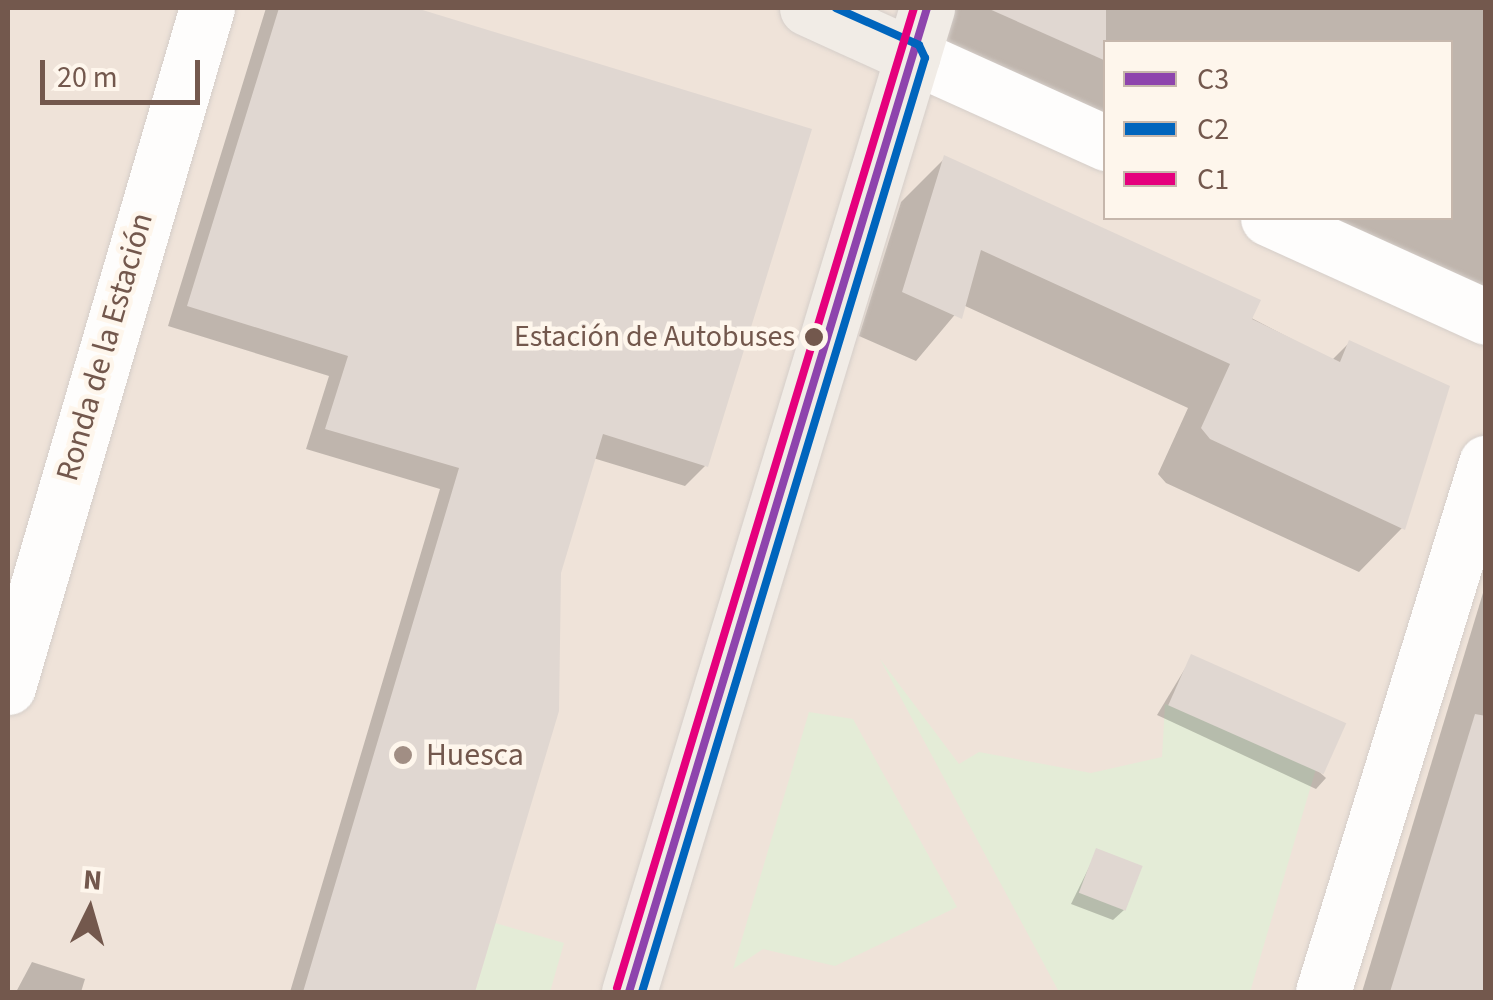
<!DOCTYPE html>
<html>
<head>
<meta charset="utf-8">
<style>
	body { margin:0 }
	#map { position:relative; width:1493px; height:1000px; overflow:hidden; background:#f6f1eb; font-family:"Source Sans 3",sans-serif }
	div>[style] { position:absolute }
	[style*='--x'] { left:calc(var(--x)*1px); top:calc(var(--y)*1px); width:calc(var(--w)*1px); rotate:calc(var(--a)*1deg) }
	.residential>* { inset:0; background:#efe3d9 }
	.green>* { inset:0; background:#e4ecd7 }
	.shadow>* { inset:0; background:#0003 }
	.building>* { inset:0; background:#e0d7d1; transform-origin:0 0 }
	.roads { filter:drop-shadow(0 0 2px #d5cec9) drop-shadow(0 0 2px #d5cec9) }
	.minor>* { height:55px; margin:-27.5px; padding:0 27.5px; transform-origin:27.5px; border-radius:27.5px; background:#fefdfc }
	.major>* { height:55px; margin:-27.5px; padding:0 27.5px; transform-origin:27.5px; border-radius:27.5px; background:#f1ece6 }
	.bus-1>* { height:8px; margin:-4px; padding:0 4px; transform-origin:4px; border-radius:4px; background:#8e44ad }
	.bus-2>* { height:8px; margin:-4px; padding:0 4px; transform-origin:4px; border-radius:4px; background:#0065bd }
	.bus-3>* { height:8px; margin:-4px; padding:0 4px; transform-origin:4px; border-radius:4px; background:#e5007d }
	.dots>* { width:28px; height:28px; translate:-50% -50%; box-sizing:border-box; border:5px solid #fef6ec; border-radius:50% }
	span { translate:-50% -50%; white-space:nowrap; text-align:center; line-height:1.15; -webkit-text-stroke:9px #fef6ec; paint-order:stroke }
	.bus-label { font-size:30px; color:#73584d }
	.right { translate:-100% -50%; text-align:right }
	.street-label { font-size:32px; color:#73584d }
	.poi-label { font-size:32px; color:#73584d }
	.left { translate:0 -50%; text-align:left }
	.frame { position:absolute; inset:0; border:10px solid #73584d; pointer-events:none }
	.legend { position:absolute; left:1103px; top:40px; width:350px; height:180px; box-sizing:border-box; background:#fef6ec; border:2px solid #c6b7ac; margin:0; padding:12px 18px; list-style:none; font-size:30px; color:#73584d }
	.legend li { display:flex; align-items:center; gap:20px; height:50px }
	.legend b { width:50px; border:2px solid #c6b7ac }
	.north { position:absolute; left:40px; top:860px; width:100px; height:100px; -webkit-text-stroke:8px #fef6ec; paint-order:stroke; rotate:5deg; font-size:28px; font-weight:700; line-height:40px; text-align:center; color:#73584d }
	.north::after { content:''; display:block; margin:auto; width:35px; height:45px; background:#73584d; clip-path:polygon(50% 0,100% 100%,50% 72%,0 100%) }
	.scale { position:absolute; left:40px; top:60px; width:160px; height:45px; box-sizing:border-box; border:5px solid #73584d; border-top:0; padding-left:12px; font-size:30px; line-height:35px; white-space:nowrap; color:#73584d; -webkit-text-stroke:8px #fef6ec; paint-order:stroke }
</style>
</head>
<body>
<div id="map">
	<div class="residential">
		<div style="clip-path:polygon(evenodd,8px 8px,1485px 8px,1485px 992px,8px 992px,8px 8px,1106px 42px,1450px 42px,1450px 218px,1106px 218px,1106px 42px)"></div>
	</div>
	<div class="green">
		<div style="clip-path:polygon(880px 659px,959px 764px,979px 752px,1091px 773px,1162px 757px,1165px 704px,1318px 762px,1250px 992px,1059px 992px)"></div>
		<div style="clip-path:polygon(809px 712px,853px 719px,957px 907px,835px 966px,763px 949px,733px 969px)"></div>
		<div style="clip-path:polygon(495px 923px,564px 943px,550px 992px,475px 992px)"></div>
	</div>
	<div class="shadow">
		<div style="clip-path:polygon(266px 8px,408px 8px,809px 131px,706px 465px,685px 486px,593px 458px,559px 573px,557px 711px,472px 992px,290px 992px,440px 489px,306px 449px,329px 376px,168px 326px)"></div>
		<div style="clip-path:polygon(955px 8px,1486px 8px,1486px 288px,1331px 218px,1450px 218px,1450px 42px,1106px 42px,1106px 115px,944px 41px)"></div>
		<div style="clip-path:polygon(945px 158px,1332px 360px,1349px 343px,1402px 528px,1359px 572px,1166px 483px,1158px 474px,1188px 408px,963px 305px,916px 361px,859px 336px,901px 202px)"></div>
		<div style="clip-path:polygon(1486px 583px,1486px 992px,1362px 992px)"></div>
		<div style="clip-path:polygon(1192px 657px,1326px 778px,1316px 789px,1157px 715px)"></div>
		<div style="clip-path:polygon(1097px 851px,1124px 910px,1113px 920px,1071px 904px)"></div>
		<div style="clip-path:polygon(32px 962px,85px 979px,81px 992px,16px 992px)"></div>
	</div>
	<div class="building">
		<div style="clip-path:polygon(279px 8px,416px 8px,812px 129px,708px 467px,603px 434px,561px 573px,559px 711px,475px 992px,303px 992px,459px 468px,325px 429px,348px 356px,187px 306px)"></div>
		<div style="clip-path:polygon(987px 8px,1106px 8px,1106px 61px)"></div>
		<div style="clip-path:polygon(944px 155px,1261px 300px,1252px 319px,1340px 362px,1349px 340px,1450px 386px,1405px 530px,1210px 439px,1201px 428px,1230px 364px,981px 250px,962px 319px,902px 292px)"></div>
		<div style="left:1191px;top:654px;width:170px;height:56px;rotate:24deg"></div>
		<div style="clip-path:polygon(1475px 714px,1486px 716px,1486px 992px,1390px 992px)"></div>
		<div style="left:1096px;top:848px;width:50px;height:48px;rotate:21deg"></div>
	</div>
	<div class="roads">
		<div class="minor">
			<div style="--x:913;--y:56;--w:212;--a:24.3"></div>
			<div style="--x:1268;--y:218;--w:239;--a:24.4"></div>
			<div style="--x:8;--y:687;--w:708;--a:-73.67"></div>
			<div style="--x:1323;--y:992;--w:554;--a:-72.87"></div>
		</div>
		<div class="major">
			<div style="--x:807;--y:8;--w:116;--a:24.4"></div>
			<div style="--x:629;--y:992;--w:1028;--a:-73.15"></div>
		</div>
	</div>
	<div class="bus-1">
		<div style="--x:629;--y:992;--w:1028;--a:-73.15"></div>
	</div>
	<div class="bus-2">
		<div style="--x:642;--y:992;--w:976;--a:-73.14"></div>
		<div style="--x:925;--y:58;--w:14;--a:-115"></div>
		<div style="--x:919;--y:45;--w:91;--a:-156"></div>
	</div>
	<div class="bus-3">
		<div style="--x:617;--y:988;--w:1024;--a:-73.14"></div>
	</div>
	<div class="dots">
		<div style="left:814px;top:337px;background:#73584d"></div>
		<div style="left:403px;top:755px;background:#a18e84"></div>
	</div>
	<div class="bus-label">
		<span class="right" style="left:795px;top:337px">Estación de Autobuses</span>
	</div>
	<div class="street-label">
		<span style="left:105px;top:347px;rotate:-74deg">Ronda de la Estación</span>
	</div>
	<div class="poi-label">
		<span class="left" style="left:426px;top:755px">Huesca</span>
	</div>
	<div class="frame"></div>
	<ul class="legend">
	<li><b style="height:12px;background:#8e44ad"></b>C3</li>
	<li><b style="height:12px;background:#0065bd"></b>C2</li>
	<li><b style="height:12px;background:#e5007d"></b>C1</li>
	</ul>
	<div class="north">N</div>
	<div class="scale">20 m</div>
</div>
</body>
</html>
